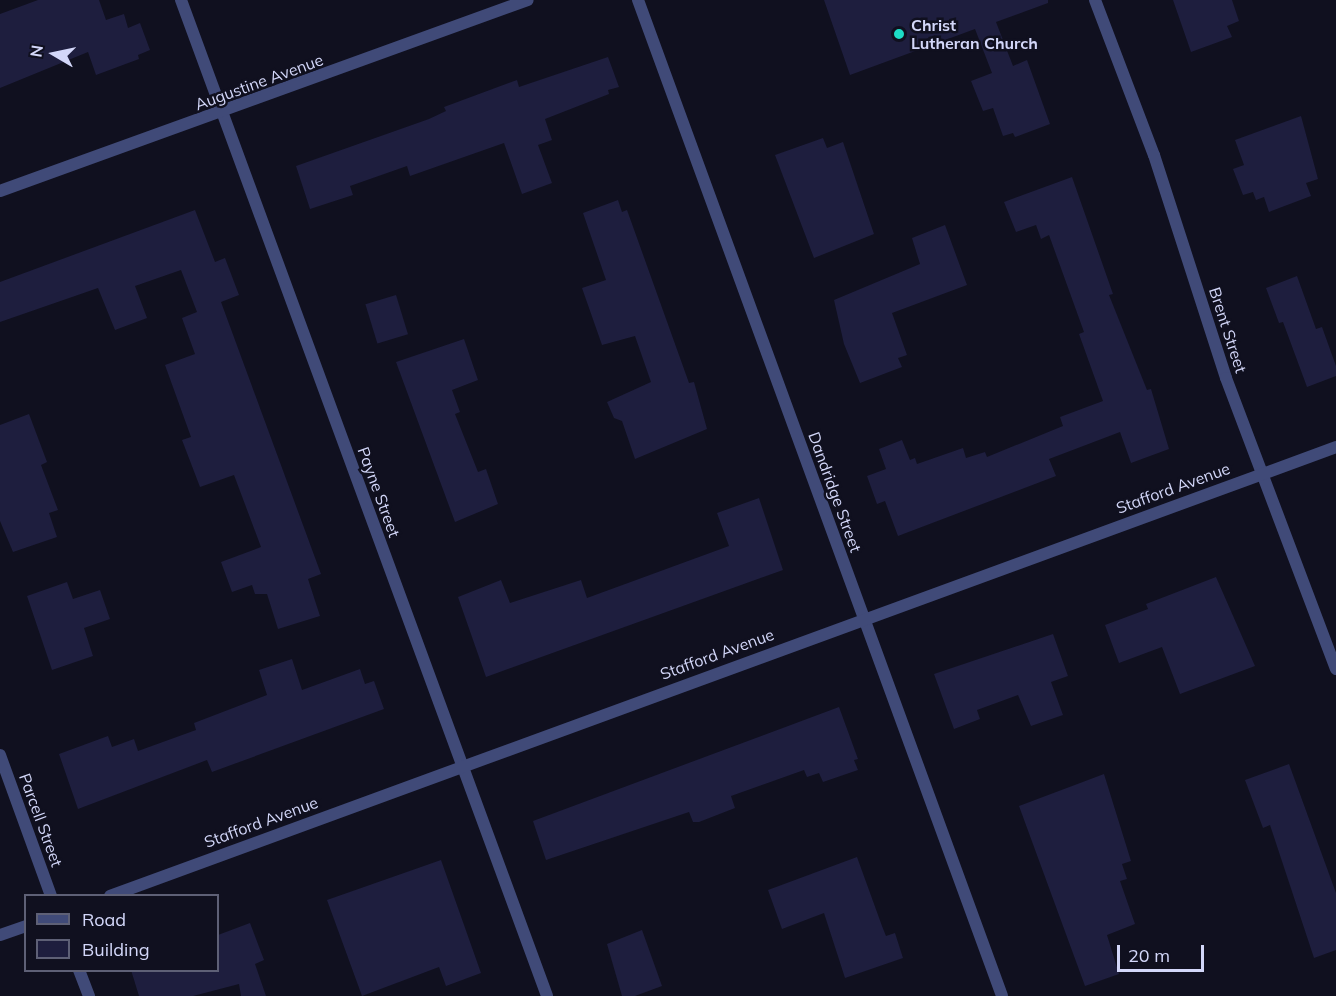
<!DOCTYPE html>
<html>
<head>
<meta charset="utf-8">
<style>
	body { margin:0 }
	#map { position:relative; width:1336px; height:996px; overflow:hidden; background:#10101f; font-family:Mulish,sans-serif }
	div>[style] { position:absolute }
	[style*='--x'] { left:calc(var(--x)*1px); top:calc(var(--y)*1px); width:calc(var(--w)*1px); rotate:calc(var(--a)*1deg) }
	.building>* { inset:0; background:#1e1e3e; transform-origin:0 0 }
	.minor>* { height:12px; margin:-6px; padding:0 6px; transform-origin:6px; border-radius:6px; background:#404a78 }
	.dots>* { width:16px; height:16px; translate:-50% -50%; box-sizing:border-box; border:3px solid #10101f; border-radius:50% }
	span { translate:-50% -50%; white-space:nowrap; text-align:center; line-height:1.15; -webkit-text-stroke:5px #10101f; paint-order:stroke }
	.poi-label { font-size:16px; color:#d3d7f9; font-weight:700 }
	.left { translate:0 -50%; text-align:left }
	.street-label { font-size:16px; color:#d3d7f9 }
	.legend { position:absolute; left:24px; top:894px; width:195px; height:78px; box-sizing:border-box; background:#10101f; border:2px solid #5e6076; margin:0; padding:8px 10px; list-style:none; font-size:18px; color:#d3d7f9 }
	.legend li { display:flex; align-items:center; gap:12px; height:30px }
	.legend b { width:30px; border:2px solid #5e6076 }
	.north { position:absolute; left:24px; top:24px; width:60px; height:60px; -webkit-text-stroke:4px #10101f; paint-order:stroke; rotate:279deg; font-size:16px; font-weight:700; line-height:24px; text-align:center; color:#d3d7f9 }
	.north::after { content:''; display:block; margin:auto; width:21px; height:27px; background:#d3d7f9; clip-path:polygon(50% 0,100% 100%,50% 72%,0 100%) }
	.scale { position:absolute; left:1117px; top:945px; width:87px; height:27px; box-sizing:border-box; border:3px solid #d3d7f9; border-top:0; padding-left:8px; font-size:18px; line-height:21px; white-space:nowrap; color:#d3d7f9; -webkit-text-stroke:4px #10101f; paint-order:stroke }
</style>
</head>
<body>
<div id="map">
	<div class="building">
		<div style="clip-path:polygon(38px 0,99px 0,106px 20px,124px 14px,128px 28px,140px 23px,150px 50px,138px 55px,139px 59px,96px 75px,88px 52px,0 88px,0 14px)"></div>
		<div style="clip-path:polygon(824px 0,1048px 0,1048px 3px,996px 22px,1013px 66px,1027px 60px,1050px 124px,1015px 137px,1013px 133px,1003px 136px,993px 108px,983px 111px,971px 81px,992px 73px,975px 29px,850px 75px)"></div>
		<div style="clip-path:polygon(1173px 0,1232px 0,1239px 21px,1227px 26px,1232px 37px,1191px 52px)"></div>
		<div style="clip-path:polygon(608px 57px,619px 87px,608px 90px,609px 94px,545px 119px,552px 140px,538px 145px,552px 183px,522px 194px,504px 143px,410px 176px,407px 166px,350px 186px,353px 195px,310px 209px,296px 166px,429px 119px,446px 111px,444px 107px,517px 80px,519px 87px)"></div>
		<div style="clip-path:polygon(1301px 116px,1318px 179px,1306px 183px,1311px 196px,1269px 212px,1264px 197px,1256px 200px,1253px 192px,1243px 195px,1233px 169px,1244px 165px,1235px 140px)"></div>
		<div style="clip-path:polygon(823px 138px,827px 148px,843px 142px,874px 234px,814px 258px,775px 155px)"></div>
		<div style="clip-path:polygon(1072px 177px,1113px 294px,1109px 295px,1147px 390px,1151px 389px,1169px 449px,1131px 463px,1120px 432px,1049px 459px,1056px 476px,898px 536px,885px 501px,877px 504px,867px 476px,886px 469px,879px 449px,902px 440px,910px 460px,915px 458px,917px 464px,963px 448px,966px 458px,985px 452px,987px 457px,1063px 426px,1060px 417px,1103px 401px,1079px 334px,1084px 332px,1049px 235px,1041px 239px,1036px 225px,1016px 232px,1004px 202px)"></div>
		<div style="clip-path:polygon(618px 200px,622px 212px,627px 210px,689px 383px,694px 382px,707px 429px,635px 459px,622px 421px,614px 418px,607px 402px,651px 382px,635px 336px,602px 345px,582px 288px,606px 280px,583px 213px)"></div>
		<div style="clip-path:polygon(195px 210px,215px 262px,225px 258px,239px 295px,221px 302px,321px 574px,308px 579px,320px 616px,278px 629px,267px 594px,255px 594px,252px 585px,232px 592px,221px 562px,261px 547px,234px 475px,200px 487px,182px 440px,191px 437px,165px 365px,195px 354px,182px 318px,197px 312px,181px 270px,135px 286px,147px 318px,115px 330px,98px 288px,0 322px,0 282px)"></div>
		<div style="clip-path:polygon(945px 225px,967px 285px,892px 313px,907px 355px,898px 358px,902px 367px,860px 383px,844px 344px,834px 300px,920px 264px,912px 238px)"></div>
		<div style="clip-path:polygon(1297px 276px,1316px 329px,1322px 327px,1336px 366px,1336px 376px,1307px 387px,1283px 322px,1279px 323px,1266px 288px)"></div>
		<div style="left:396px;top:295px;width:41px;height:32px;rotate:73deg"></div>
		<div style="clip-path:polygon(464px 339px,478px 380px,452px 390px,460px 412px,455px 414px,478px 472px,486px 469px,498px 504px,455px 522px,396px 362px)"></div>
		<div style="clip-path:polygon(29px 414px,47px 462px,41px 465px,58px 510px,49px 513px,57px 537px,13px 552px,0 521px,0 425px)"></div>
		<div style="clip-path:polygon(759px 498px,783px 570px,486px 677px,458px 597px,501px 580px,510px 603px,581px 580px,587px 598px,729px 546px,717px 513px)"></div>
		<div style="clip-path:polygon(1216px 577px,1255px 666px,1180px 694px,1162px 647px,1119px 663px,1105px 625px,1148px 609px,1146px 604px)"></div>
		<div style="clip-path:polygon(67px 582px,73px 599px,100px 590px,110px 619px,84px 628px,93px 656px,52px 670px,27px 596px)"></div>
		<div style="clip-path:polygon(1053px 634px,1068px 676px,1051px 682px,1063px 715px,1031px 726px,1018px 695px,977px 710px,980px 719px,954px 729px,934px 674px)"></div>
		<div style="clip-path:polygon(292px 659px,302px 690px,360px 669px,365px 684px,374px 681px,384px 709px,212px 772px,207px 760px,78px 809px,59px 754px,108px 736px,112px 747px,134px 739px,138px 751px,196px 730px,194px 723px,267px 695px,259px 670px)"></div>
		<div style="clip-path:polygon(839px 707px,858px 759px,854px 760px,858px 770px,823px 782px,819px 773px,807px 777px,804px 770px,731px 796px,735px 808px,699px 822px,693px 822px,689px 812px,546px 860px,533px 821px)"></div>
		<div style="clip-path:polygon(1289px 764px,1336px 893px,1336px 950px,1314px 958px,1270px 825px,1263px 828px,1245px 780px)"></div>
		<div style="clip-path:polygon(1104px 774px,1131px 861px,1122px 864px,1127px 879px,1120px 881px,1135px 924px,1107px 935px,1119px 974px,1085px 986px,1019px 806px)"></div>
		<div style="clip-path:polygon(857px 857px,882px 926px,886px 936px,895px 933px,903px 958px,845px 978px,824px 913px,782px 929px,768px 890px)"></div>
		<div style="clip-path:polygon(441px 860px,481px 973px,446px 986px,439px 967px,362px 996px,327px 900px)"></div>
		<div style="clip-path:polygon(250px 923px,264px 960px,255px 964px,266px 996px,241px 996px,239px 984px,193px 996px,139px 996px,131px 970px,218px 970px,218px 935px)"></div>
		<div style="clip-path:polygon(642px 930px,662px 986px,635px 996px,622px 996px,607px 944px)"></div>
	</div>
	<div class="minor">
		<div style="--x:181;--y:0;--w:1061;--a:69.82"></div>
		<div style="--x:638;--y:0;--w:1060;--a:69.92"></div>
		<div style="--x:1095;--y:0;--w:166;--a:69.2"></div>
		<div style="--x:1154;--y:155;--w:234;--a:72.1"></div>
		<div style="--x:1226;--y:378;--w:311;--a:69.3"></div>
		<div style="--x:0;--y:191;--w:561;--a:-19.89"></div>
		<div style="--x:0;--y:755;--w:150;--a:70.1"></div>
		<div style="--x:110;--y:896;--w:1306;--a:-20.11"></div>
		<div style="--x:0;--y:935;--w:28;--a:-19"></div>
		<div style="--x:79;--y:970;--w:28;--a:69"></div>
	</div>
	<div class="dots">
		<div style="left:899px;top:34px;background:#1ddcc6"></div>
	</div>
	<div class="poi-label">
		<span class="left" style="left:911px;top:34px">Christ<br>Lutheran Church</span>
	</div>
	<div class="street-label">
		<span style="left:259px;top:82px;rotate:-20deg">Augustine Avenue</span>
		<span style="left:1228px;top:330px;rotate:72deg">Brent Street</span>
		<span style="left:1173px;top:488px;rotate:-20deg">Stafford Avenue</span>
		<span style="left:379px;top:492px;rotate:70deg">Payne Street</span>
		<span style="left:835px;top:492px;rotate:70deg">Dandridge Street</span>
		<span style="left:717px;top:654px;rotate:-20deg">Stafford Avenue</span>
		<span style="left:41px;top:820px;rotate:70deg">Parcell Street</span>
		<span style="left:261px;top:822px;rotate:-20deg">Stafford Avenue</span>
	</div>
	<ul class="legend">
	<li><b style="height:8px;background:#404a78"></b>Road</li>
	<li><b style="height:16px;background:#1e1e3e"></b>Building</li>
	</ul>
	<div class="north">N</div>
	<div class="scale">20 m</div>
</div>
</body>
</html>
